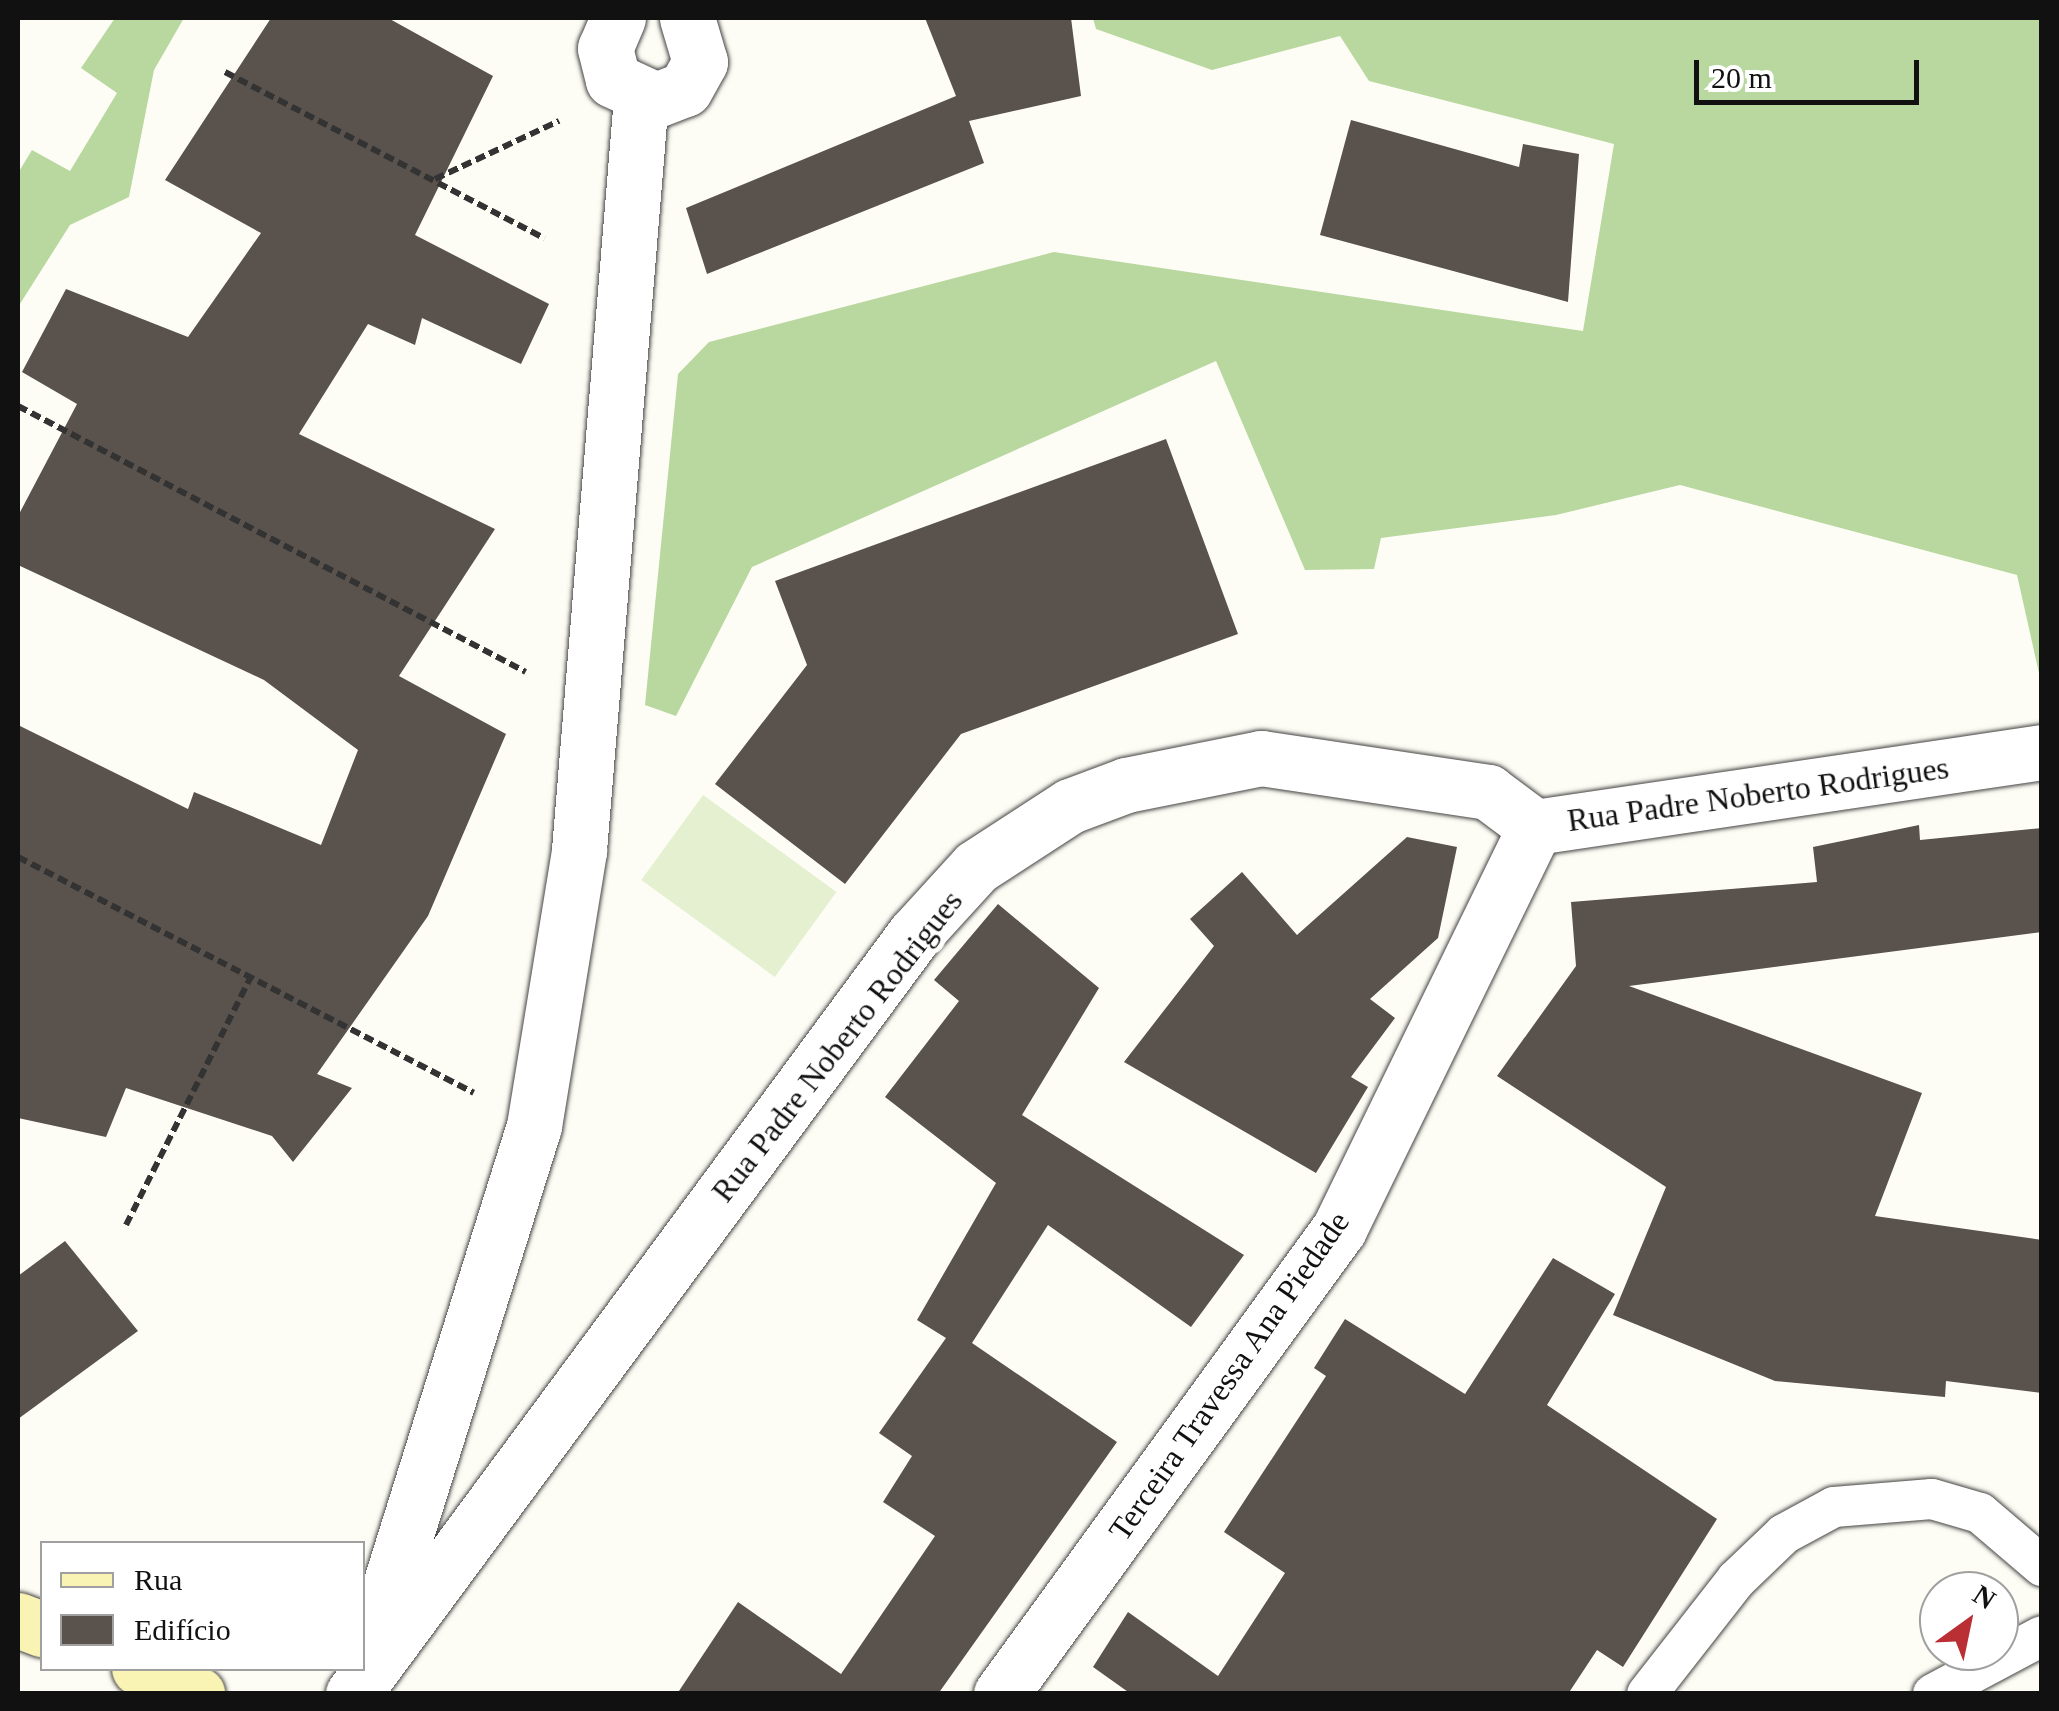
<!DOCTYPE html>
<html>
<head>
<meta charset="utf-8">
<style>
	body { margin:0 }
	#map { position:relative; width:2059px; height:1711px; overflow:hidden; background:#fefdf5; font-family:Georgia,serif }
	div>[style] { position:absolute }
	[style*='--x'] { left:calc(var(--x)*1px); top:calc(var(--y)*1px); width:calc(var(--w)*1px); rotate:calc(var(--a)*1deg) }
	.forest>* { inset:0; background:#b8d89f }
	.pitch>* { inset:0; background:#e5f0d1; transform-origin:0 0 }
	.building>* { inset:0; background:#59524d }
	.path>* { height:6px; margin-top:-3px; transform-origin:0; background:repeating-linear-gradient(90deg,#333 0 10px,transparent 0 15px) }
	.roads { filter:drop-shadow(0 0 2px #444) drop-shadow(0 0 2px #444) }
	.service>* { height:40px; margin:-20px; padding:0 20px; transform-origin:20px; border-radius:20px; background:#fff }
	.minor>* { height:55px; margin:-27.5px; padding:0 27.5px; transform-origin:27.5px; border-radius:27.5px; background:#fff }
	.secondary>* { height:55px; margin:-27.5px; padding:0 27.5px; transform-origin:27.5px; border-radius:27.5px; background:#faf4b4 }
	span { translate:-50% -50%; white-space:nowrap; text-align:center; line-height:1.15; -webkit-text-stroke:10px #fff; paint-order:stroke }
	.street-label { font-size:32px; color:#111 }
	.frame { position:absolute; inset:0; border:20px solid #111; pointer-events:none }
	.legend { position:absolute; left:40px; top:1541px; width:325px; height:130px; box-sizing:border-box; background:#fff; border:2px solid #a0a0a0; margin:0; padding:12px 18px; list-style:none; font-size:30px; color:#111 }
	.legend li { display:flex; align-items:center; gap:20px; height:50px }
	.legend b { width:50px; border:2px solid #a0a0a0 }
	.north { position:absolute; left:1919px; top:1571px; width:100px; height:100px; box-sizing:border-box; background:#fff; border:2px solid #a0a0a0; border-radius:50%; rotate:33deg; font-size:28px; font-weight:700; line-height:40px; text-align:center; color:#111 }
	.north::after { content:''; display:block; margin:auto; width:35px; height:45px; background:#ba2f34; clip-path:polygon(50% 0,100% 100%,50% 72%,0 100%) }
	.scale { position:absolute; left:1694px; top:60px; width:225px; height:45px; box-sizing:border-box; border:5px solid #111; border-top:0; padding-left:12px; font-size:30px; line-height:35px; white-space:nowrap; color:#111; -webkit-text-stroke:8px #fff; paint-order:stroke }
</style>
</head>
<body>
<div id="map">
	<div class="forest">
		<div style="clip-path:polygon(115px 18px,184px 18px,154px 70px,129px 197px,70px 225px,18px 307px,18px 173px,32px 150px,70px 171px,117px 93px,81px 68px)"></div>
		<div style="clip-path:polygon(1093px 18px,2041px 18px,2041px 682px,2017px 575px,1680px 485px,1556px 515px,1381px 538px,1374px 569px,1305px 570px,1216px 361px,752px 567px,676px 716px,645px 705px,678px 374px,709px 342px,1054px 252px,1583px 331px,1614px 144px,1369px 81px,1340px 36px,1212px 70px,1096px 29px)"></div>
	</div>
	<div class="pitch">
		<div style="left:703px;top:795px;width:165px;height:105px;rotate:36deg"></div>
	</div>
	<div class="building">
		<div style="clip-path:polygon(271px 18px,388px 18px,493px 76px,415px 235px,549px 304px,521px 364px,422px 318px,415px 345px,368px 324px,299px 434px,495px 529px,399px 676px,506px 734px,428px 916px,317px 1074px,352px 1088px,293px 1162px,272px 1136px,126px 1088px,106px 1137px,18px 1118px,18px 725px,188px 809px,194px 792px,321px 845px,358px 750px,264px 680px,18px 565px,18px 516px,77px 404px,22px 372px,66px 289px,188px 337px,261px 233px,165px 180px)"></div>
		<div style="clip-path:polygon(925px 18px,1071px 18px,1081px 96px,969px 121px,984px 163px,707px 274px,686px 208px,956px 96px)"></div>
		<div style="clip-path:polygon(1351px 120px,1519px 167px,1523px 144px,1579px 154px,1568px 302px,1320px 235px)"></div>
		<div style="clip-path:polygon(1166px 439px,1238px 634px,961px 734px,845px 884px,715px 784px,807px 665px,775px 581px)"></div>
		<div style="clip-path:polygon(1919px 825px,1920px 840px,2042px 828px,2042px 932px,1629px 986px,1922px 1093px,1875px 1216px,2042px 1240px,2042px 1393px,1946px 1381px,1945px 1397px,1775px 1381px,1613px 1315px,1666px 1187px,1497px 1076px,1576px 966px,1571px 902px,1817px 882px,1813px 847px)"></div>
		<div style="clip-path:polygon(1407px 837px,1457px 847px,1438px 938px,1370px 999px,1395px 1018px,1351px 1077px,1368px 1087px,1316px 1173px,1124px 1062px,1214px 946px,1190px 919px,1242px 872px,1297px 935px)"></div>
		<div style="clip-path:polygon(998px 904px,1099px 988px,1022px 1115px,1244px 1255px,1191px 1327px,1048px 1225px,972px 1343px,1117px 1442px,938px 1694px,677px 1694px,738px 1602px,841px 1674px,935px 1536px,883px 1502px,912px 1456px,879px 1433px,946px 1338px,917px 1320px,996px 1183px,885px 1097px,959px 1001px,934px 980px)"></div>
		<div style="clip-path:polygon(65px 1241px,138px 1331px,18px 1419px,18px 1276px)"></div>
		<div style="clip-path:polygon(1553px 1258px,1615px 1294px,1547px 1405px,1717px 1519px,1623px 1667px,1597px 1650px,1568px 1694px,1131px 1694px,1093px 1667px,1128px 1612px,1218px 1676px,1285px 1573px,1224px 1532px,1326px 1376px,1314px 1368px,1345px 1319px,1465px 1394px)"></div>
	</div>
	<div class="path">
		<div style="--x:225;--y:72;--w:360;--a:27.5"></div>
		<div style="--x:435;--y:179;--w:137;--a:-25.1"></div>
		<div style="--x:18;--y:406;--w:573;--a:27.64"></div>
		<div style="--x:18;--y:857;--w:513;--a:27.36"></div>
		<div style="--x:126;--y:1225;--w:280;--a:-63.3"></div>
	</div>
	<div class="roads">
		<div class="service">
			<div style="--x:1647;--y:1694;--w:145;--a:-52"></div>
			<div style="--x:1736;--y:1580;--w:66;--a:-43.8"></div>
			<div style="--x:1784;--y:1534;--w:57;--a:-28.4"></div>
			<div style="--x:1834;--y:1507;--w:98;--a:-4.7"></div>
			<div style="--x:1932;--y:1499;--w:50;--a:16.3"></div>
			<div style="--x:1980;--y:1513;--w:82;--a:40.5"></div>
			<div style="--x:1933;--y:1694;--w:123;--a:-28"></div>
		</div>
		<div class="minor">
			<div style="--x:618;--y:18;--w:33;--a:113"></div>
			<div style="--x:605;--y:48;--w:33;--a:76"></div>
			<div style="--x:613;--y:80;--w:47;--a:24.9"></div>
			<div style="--x:656;--y:100;--w:31;--a:-21"></div>
			<div style="--x:685;--y:89;--w:31;--a:-61"></div>
			<div style="--x:700;--y:62;--w:46;--a:-106.5"></div>
			<div style="--x:370;--y:1649;--w:548;--a:-72.59"></div>
			<div style="--x:534;--y:1126;--w:280;--a:-80.7"></div>
			<div style="--x:579;--y:850;--w:755;--a:-85.29"></div>
			<div style="--x:353;--y:1694;--w:944;--a:-53.53"></div>
			<div style="--x:914;--y:935;--w:92;--a:-47.6"></div>
			<div style="--x:976;--y:867;--w:112;--a:-33"></div>
			<div style="--x:1070;--y:806;--w:60;--a:-20.6"></div>
			<div style="--x:1126;--y:785;--w:138;--a:-11.3"></div>
			<div style="--x:1261;--y:758;--w:230;--a:8.5"></div>
			<div style="--x:1488;--y:792;--w:59;--a:36.7"></div>
			<div style="--x:1535;--y:827;--w:513;--a:-8.41"></div>
			<div style="--x:1001;--y:1694;--w:575;--a:-53.99"></div>
			<div style="--x:1339;--y:1229;--w:447;--a:-64"></div>
		</div>
		<div class="secondary">
			<div style="--x:18;--y:1620;--w:26;--a:21"></div>
			<div style="--x:139;--y:1668;--w:64;--a:24.1"></div>
		</div>
	</div>
	<div class="street-label">
		<span style="left:1758px;top:794px;rotate:-8deg">Rua Padre Noberto Rodrigues</span>
		<span style="left:837px;top:1046px;rotate:-52deg">Rua Padre Noberto Rodrigues</span>
		<span style="left:1229px;top:1376px;rotate:-55deg">Terceira Travessa Ana Piedade</span>
	</div>
	<div class="frame"></div>
	<ul class="legend">
	<li><b style="height:12px;background:#faf4b4"></b>Rua</li>
	<li><b style="height:28px;background:#59524d"></b>Edifício</li>
	</ul>
	<div class="north">N</div>
	<div class="scale">20 m</div>
</div>
</body>
</html>
